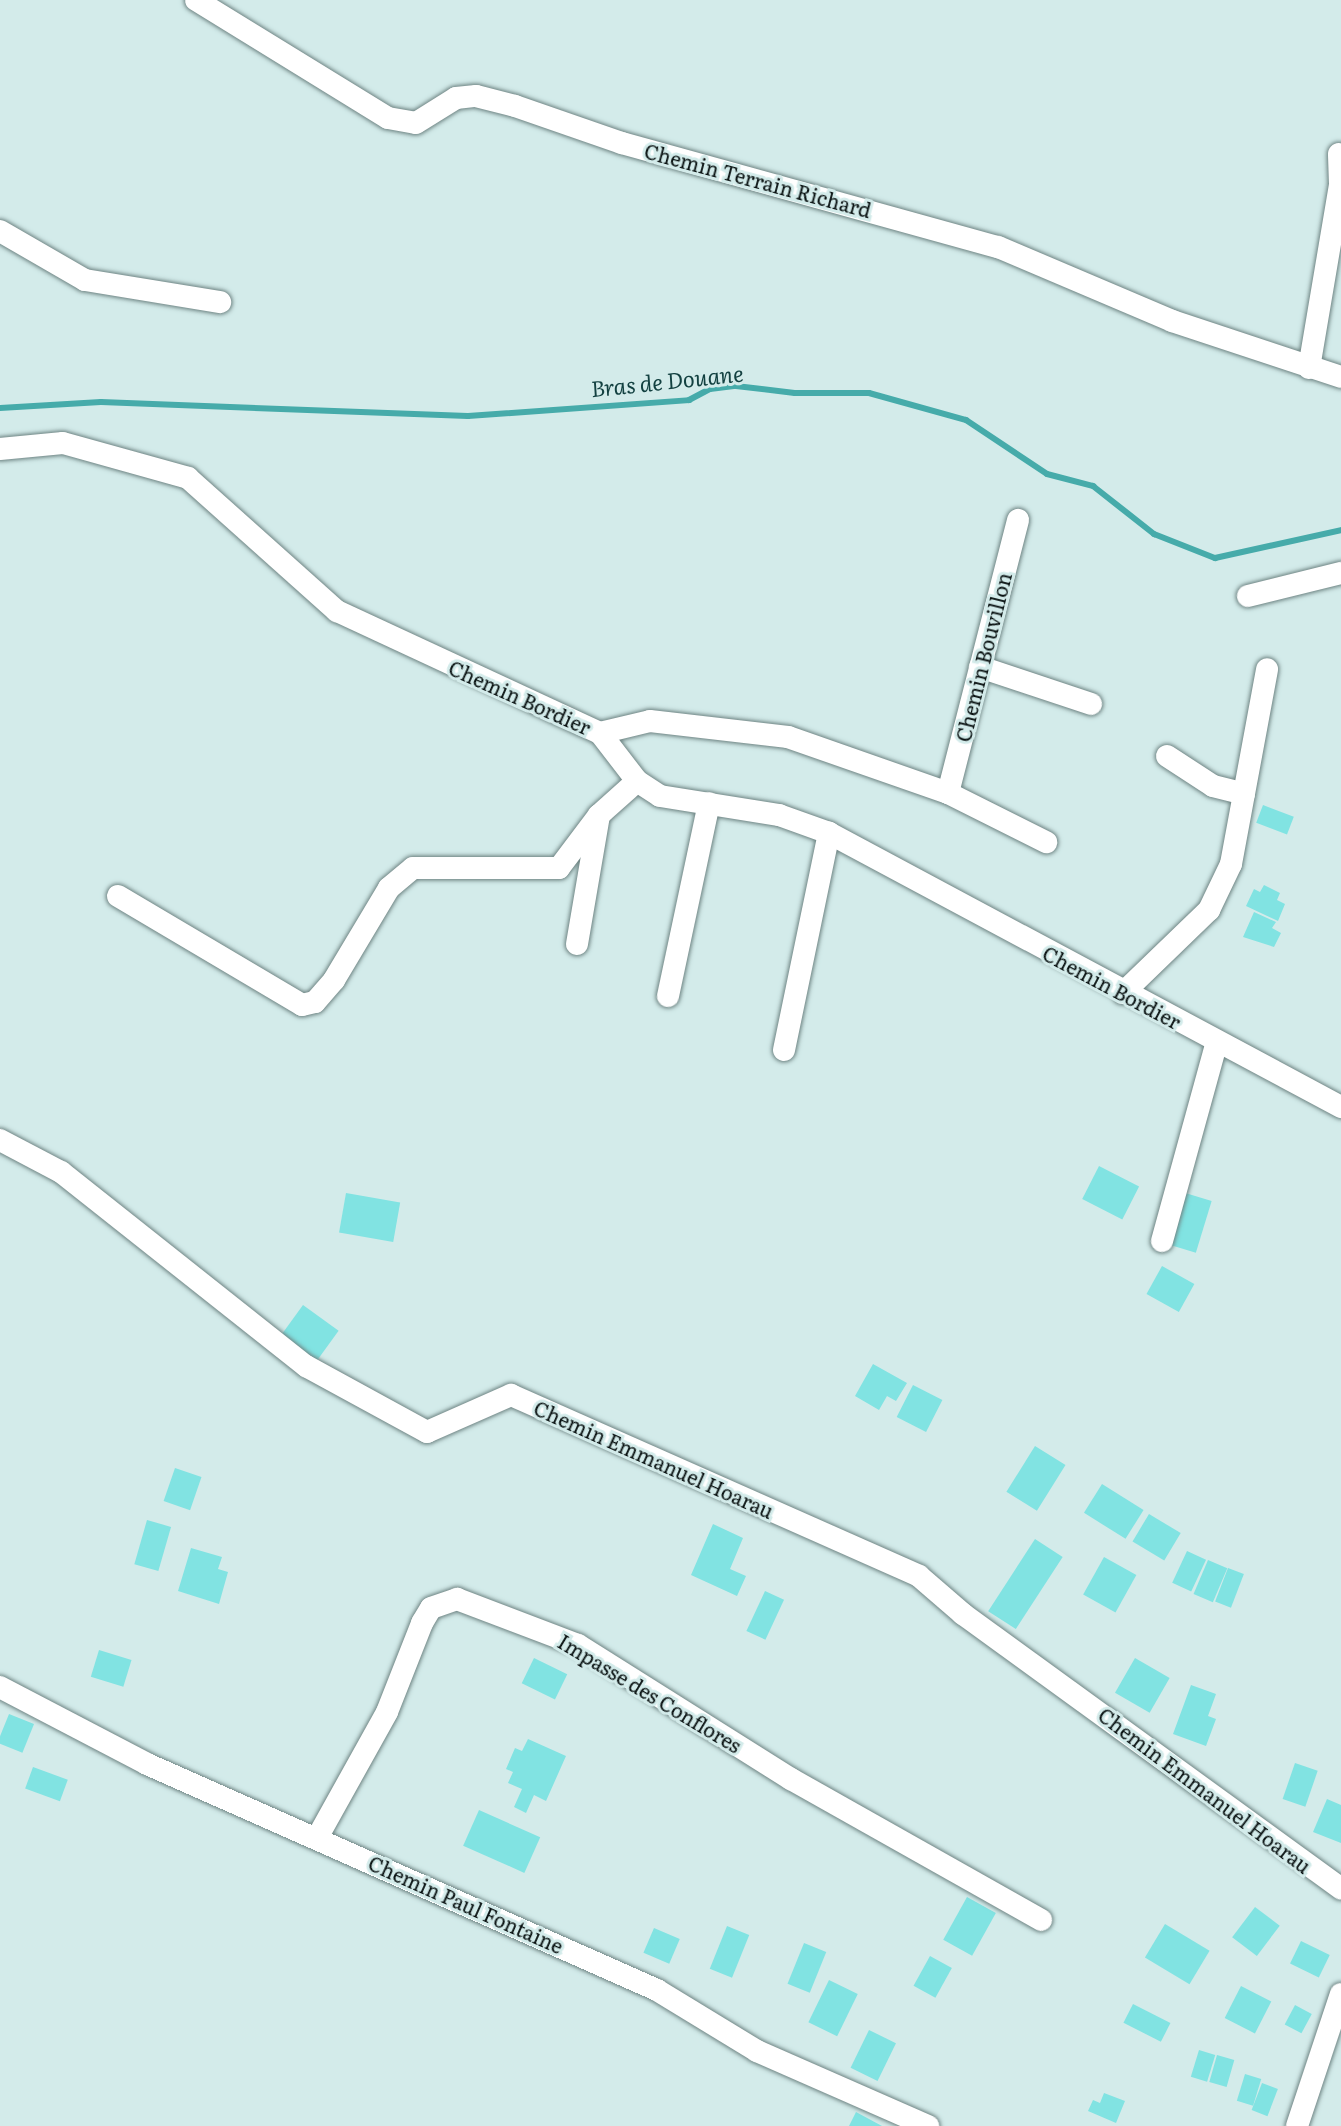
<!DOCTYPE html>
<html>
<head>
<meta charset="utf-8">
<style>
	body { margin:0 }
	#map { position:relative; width:1341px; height:2126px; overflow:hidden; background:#d3ebea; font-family:Literata,serif }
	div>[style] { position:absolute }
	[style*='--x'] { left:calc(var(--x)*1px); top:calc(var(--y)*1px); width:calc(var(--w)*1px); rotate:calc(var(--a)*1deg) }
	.stream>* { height:6px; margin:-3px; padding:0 3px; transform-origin:3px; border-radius:3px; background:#46abaa }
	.building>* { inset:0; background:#81e3e2; transform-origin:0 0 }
	.roads { filter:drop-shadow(0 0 2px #6e8483) drop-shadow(0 0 2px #6e8483) }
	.minor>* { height:22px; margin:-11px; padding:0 11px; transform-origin:11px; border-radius:11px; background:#fff }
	span { translate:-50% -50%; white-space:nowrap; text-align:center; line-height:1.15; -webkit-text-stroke:6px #d3ebea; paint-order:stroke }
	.street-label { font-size:20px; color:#081010 }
	.water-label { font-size:22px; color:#134141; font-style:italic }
</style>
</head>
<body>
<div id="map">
	<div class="stream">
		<div style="--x:0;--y:408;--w:101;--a:-3.4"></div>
		<div style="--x:101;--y:402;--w:367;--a:2.2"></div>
		<div style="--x:468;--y:416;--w:222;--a:-4.1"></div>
		<div style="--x:689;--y:400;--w:24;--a:-28"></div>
		<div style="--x:710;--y:389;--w:26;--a:-7"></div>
		<div style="--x:736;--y:386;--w:59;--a:6.8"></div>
		<div style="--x:795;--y:393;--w:74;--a:0"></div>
		<div style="--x:869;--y:393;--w:101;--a:15.6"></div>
		<div style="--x:966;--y:420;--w:97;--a:33.7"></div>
		<div style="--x:1047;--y:474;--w:48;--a:14.6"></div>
		<div style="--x:1093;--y:486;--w:78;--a:38.2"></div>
		<div style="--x:1154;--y:534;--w:66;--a:21.5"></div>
		<div style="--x:1215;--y:558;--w:129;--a:-12.5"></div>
	</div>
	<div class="building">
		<div style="left:1263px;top:805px;width:33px;height:19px;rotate:21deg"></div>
		<div style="clip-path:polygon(1264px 885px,1280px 893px,1277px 900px,1285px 904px,1278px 921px,1246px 906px,1254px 889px,1260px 892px)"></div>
		<div style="clip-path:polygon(1254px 912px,1276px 922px,1272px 928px,1281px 933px,1274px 947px,1243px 937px)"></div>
		<div style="left:1099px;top:1166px;width:45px;height:37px;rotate:27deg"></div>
		<div style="left:1182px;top:1192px;width:31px;height:54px;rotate:17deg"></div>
		<div style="left:346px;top:1193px;width:55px;height:40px;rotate:10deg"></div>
		<div style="left:1162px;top:1266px;width:37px;height:32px;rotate:29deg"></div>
		<div style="left:303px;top:1305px;width:44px;height:37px;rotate:36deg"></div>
		<div style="clip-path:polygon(873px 1364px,907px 1383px,896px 1401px,887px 1396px,879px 1410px,855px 1396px)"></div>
		<div style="left:913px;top:1385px;width:33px;height:36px;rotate:27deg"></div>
		<div style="left:1035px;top:1446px;width:36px;height:54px;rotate:32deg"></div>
		<div style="left:175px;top:1468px;width:28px;height:35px;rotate:19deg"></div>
		<div style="left:1102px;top:1484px;width:49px;height:34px;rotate:32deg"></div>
		<div style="left:1149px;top:1514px;width:37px;height:32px;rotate:31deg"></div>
		<div style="left:147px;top:1520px;width:25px;height:46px;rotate:16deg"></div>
		<div style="clip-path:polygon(713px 1524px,743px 1538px,730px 1569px,746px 1576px,737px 1596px,691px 1575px)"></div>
		<div style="left:1035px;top:1539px;width:33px;height:86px;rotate:33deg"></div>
		<div style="clip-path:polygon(191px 1548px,222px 1557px,218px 1569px,228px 1572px,219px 1604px,178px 1591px)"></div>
		<div style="left:1187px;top:1551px;width:21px;height:35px;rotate:25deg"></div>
		<div style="left:1104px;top:1557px;width:37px;height:43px;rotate:29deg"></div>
		<div style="left:1208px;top:1560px;width:21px;height:37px;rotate:23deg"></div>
		<div style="left:1228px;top:1568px;width:17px;height:36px;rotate:21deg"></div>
		<div style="left:765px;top:1591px;width:21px;height:44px;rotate:25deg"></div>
		<div style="left:99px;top:1650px;width:34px;height:28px;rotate:17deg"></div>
		<div style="left:534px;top:1658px;width:37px;height:28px;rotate:26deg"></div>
		<div style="left:1135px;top:1658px;width:40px;height:40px;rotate:30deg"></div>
		<div style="clip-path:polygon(1191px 1685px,1216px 1694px,1208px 1716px,1216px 1719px,1206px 1746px,1173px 1734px)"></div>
		<div style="left:9px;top:1714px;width:27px;height:31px;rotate:22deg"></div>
		<div style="clip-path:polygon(528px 1739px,566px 1756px,546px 1801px,534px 1795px,526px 1813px,514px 1807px,522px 1789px,508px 1783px,513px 1772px,506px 1769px,515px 1748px,522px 1751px)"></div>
		<div style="left:1295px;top:1763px;width:24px;height:38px;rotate:19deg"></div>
		<div style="left:33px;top:1767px;width:37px;height:23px;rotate:20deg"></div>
		<div style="clip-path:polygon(1327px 1799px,1341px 1805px,1341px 1843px,1313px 1832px)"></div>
		<div style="left:479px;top:1810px;width:67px;height:39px;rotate:24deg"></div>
		<div style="left:967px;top:1897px;width:33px;height:49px;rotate:29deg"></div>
		<div style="left:1255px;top:1907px;width:31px;height:38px;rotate:37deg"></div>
		<div style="left:1165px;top:1924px;width:52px;height:39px;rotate:31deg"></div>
		<div style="left:727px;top:1926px;width:24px;height:46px;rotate:22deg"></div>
		<div style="left:654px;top:1928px;width:28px;height:27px;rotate:23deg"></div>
		<div style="left:1301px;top:1941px;width:32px;height:25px;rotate:26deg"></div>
		<div style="left:804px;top:1943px;width:24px;height:44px;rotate:22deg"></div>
		<div style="left:930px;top:1956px;width:25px;height:34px;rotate:29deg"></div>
		<div style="left:829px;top:1980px;width:32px;height:47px;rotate:26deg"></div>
		<div style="left:1241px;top:1986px;width:34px;height:36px;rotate:27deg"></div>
		<div style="left:1133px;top:2004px;width:42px;height:21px;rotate:27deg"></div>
		<div style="left:1295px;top:2005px;width:19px;height:22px;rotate:28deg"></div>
		<div style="left:869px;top:2030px;width:30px;height:42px;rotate:26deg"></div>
		<div style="left:1199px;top:2050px;width:17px;height:28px;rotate:17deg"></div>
		<div style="left:1217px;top:2055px;width:18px;height:28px;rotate:16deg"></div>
		<div style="left:1245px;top:2074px;width:17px;height:28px;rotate:17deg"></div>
		<div style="left:1262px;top:2083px;width:17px;height:29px;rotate:21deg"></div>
		<div style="clip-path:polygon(1104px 2093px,1125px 2101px,1116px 2123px,1088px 2111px,1093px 2100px,1100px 2103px)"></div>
		<div style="clip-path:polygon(856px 2112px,882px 2126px,849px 2126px)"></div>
	</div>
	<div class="roads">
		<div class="minor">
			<div style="--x:196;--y:0;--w:225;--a:31.6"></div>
			<div style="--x:388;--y:118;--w:28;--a:10"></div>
			<div style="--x:416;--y:123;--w:47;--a:-32"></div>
			<div style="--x:456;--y:98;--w:20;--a:-6"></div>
			<div style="--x:476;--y:96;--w:40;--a:14.4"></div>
			<div style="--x:515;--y:106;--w:113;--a:19.1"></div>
			<div style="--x:622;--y:143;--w:390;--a:15.5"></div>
			<div style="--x:998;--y:247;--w:189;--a:23"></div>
			<div style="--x:1172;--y:321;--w:178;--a:18.3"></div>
			<div style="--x:0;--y:231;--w:98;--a:30"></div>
			<div style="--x:85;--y:280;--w:137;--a:9.3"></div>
			<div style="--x:1309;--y:368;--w:187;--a:-80.4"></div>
			<div style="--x:1340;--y:184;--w:30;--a:-92"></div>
			<div style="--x:0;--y:449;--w:63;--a:-5.4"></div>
			<div style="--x:63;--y:443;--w:130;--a:15.6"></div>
			<div style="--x:188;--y:478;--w:200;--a:41.8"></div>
			<div style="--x:337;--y:611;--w:290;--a:24.9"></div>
			<div style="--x:600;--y:733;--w:61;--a:52.4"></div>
			<div style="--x:637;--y:781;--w:27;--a:33"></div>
			<div style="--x:660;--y:796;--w:121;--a:9.1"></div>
			<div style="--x:779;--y:815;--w:53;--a:19.8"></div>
			<div style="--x:829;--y:833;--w:581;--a:28.15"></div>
			<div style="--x:1248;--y:596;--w:96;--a:-13.9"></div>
			<div style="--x:980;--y:667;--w:117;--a:18.4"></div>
			<div style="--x:600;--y:733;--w:51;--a:-13.5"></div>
			<div style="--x:650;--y:721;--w:139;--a:6.6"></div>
			<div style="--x:788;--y:737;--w:170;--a:19.3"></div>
			<div style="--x:948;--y:793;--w:110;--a:26.6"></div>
			<div style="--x:1167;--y:756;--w:55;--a:33.1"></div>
			<div style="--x:1213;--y:786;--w:32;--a:14"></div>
			<div style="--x:948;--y:793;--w:282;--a:-75.6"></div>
			<div style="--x:118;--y:896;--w:214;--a:30.6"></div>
			<div style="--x:302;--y:1005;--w:13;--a:-13"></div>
			<div style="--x:315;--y:1002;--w:29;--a:-49"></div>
			<div style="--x:334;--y:980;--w:107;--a:-59.1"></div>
			<div style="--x:389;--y:888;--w:31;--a:-40"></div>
			<div style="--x:413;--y:868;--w:146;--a:0"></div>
			<div style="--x:559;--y:868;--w:66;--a:-53"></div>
			<div style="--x:577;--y:944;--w:131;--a:-80.3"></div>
			<div style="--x:599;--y:815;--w:51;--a:-41.8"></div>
			<div style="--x:1123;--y:993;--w:120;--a:-44"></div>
			<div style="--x:1209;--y:910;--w:51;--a:-64.4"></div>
			<div style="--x:1231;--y:864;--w:198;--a:-79.5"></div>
			<div style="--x:668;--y:996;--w:197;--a:-78"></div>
			<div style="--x:784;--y:1050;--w:222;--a:-78.3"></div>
			<div style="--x:0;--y:1140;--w:69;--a:27.7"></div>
			<div style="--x:61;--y:1172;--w:313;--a:38.4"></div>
			<div style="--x:306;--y:1366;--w:138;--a:28.6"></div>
			<div style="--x:427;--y:1432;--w:92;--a:-23.8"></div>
			<div style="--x:511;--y:1395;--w:446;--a:23.9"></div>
			<div style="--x:919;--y:1576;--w:58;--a:40.8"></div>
			<div style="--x:963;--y:1614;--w:467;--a:36"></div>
			<div style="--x:1162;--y:1241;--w:206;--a:-74.6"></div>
			<div style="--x:0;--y:1687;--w:166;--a:27.6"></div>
			<div style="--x:147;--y:1764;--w:558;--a:23.9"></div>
			<div style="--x:657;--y:1990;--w:117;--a:31.4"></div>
			<div style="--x:757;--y:2051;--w:187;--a:23.7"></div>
			<div style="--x:317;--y:1838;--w:144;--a:-60.9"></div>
			<div style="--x:387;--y:1712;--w:96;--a:-68.5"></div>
			<div style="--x:422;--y:1623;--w:17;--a:-59"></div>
			<div style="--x:431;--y:1608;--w:28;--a:-19"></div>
			<div style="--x:457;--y:1599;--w:129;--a:20.8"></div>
			<div style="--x:578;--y:1645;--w:252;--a:32.2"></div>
			<div style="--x:791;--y:1779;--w:287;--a:29.4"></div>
			<div style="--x:1297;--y:2126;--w:139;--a:-71.6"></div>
		</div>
	</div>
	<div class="street-label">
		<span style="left:758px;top:180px;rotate:15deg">Chemin Terrain Richard</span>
		<span style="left:983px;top:657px;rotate:-76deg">Chemin Bouvillon</span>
		<span style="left:520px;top:697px;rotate:24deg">Chemin Bordier</span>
		<span style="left:1112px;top:987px;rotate:28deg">Chemin Bordier</span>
		<span style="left:654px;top:1459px;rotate:24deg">Chemin Emmanuel Hoarau</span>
		<span style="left:650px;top:1693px;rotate:31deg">Impasse des Conflores</span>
		<span style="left:1205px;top:1790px;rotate:37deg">Chemin Emmanuel Hoarau</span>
		<span style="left:466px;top:1904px;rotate:24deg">Chemin Paul Fontaine</span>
	</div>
	<div class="water-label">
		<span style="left:667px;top:380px;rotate:-6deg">Bras de Douane</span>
	</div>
</div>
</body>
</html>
